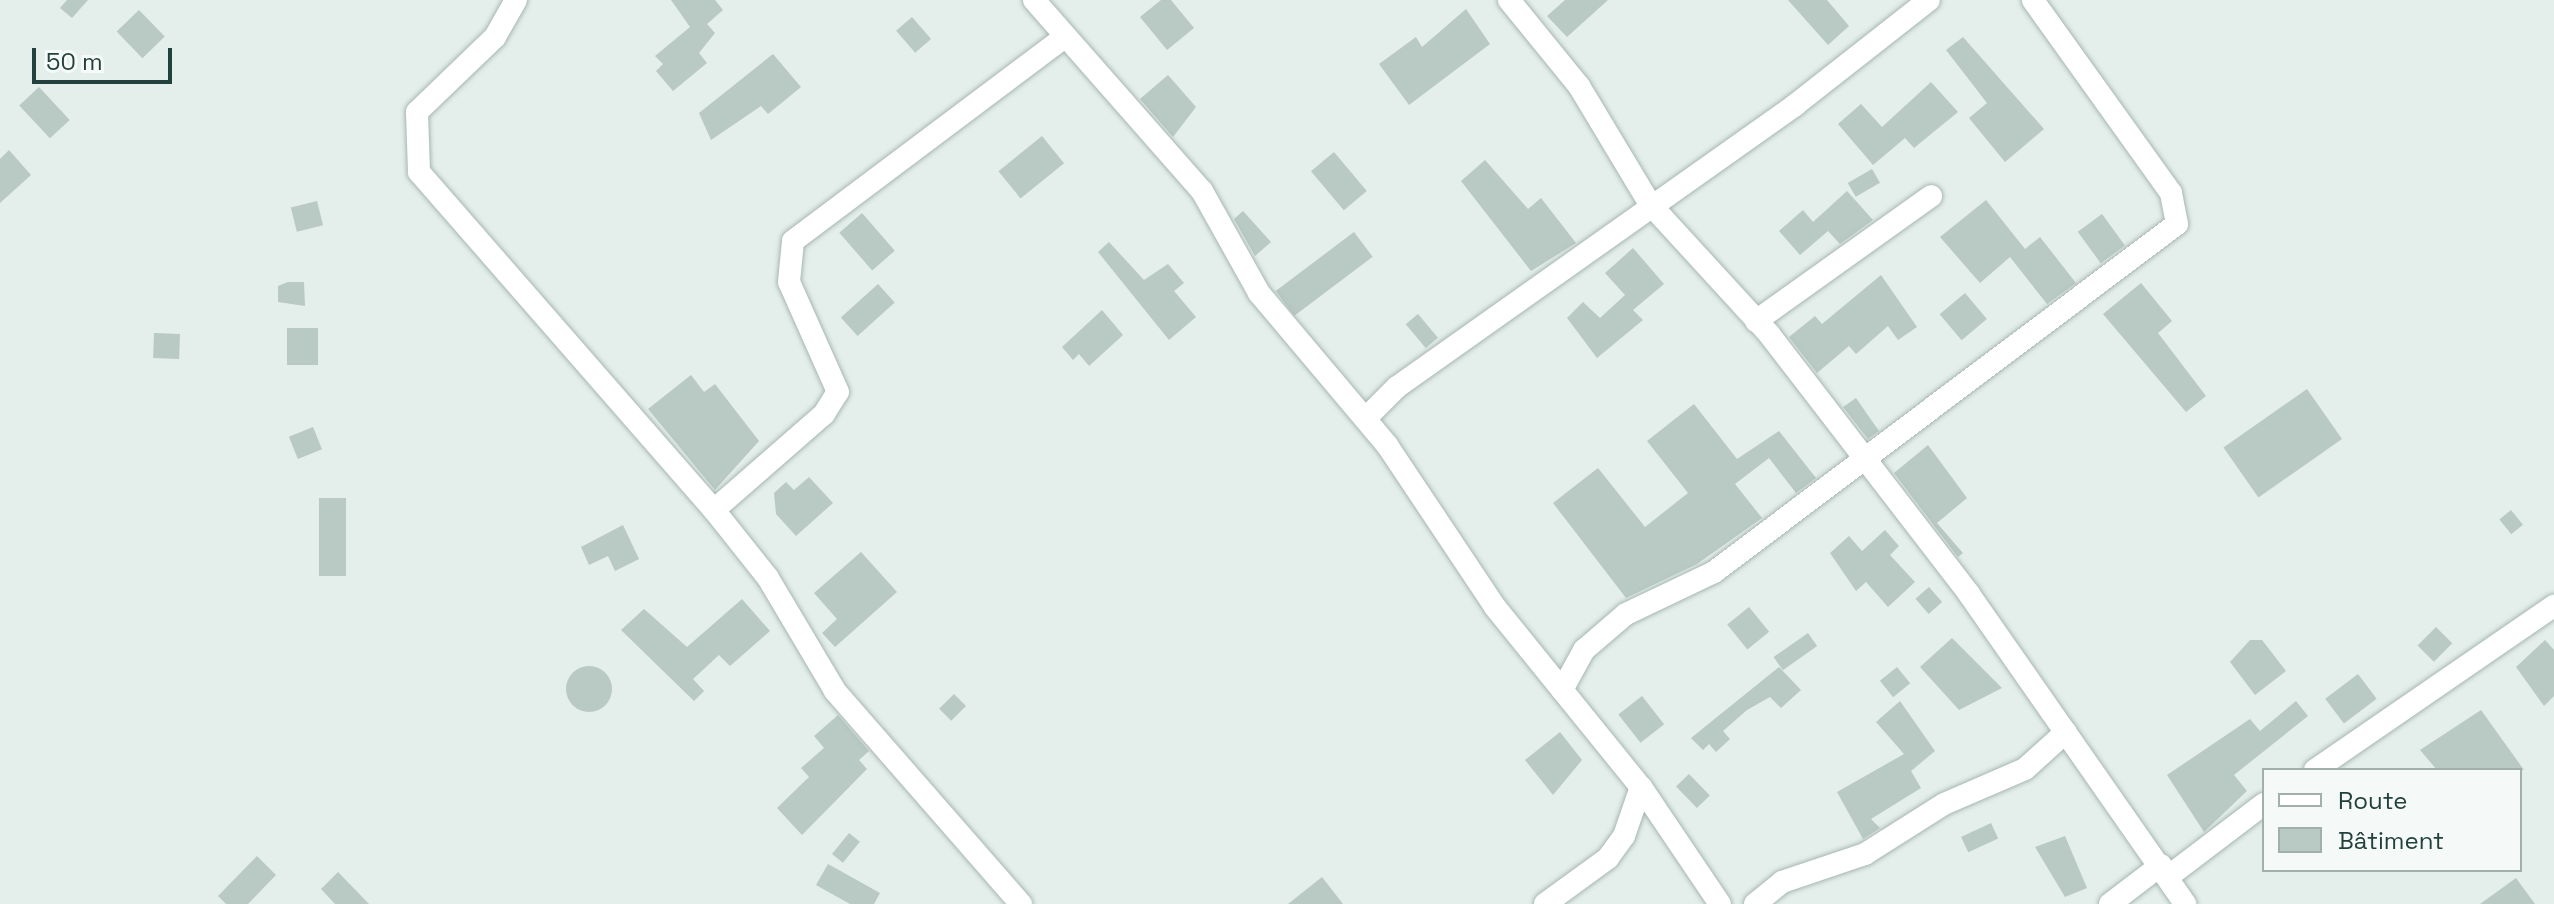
<!DOCTYPE html>
<html>
<head>
<meta charset="utf-8">
<style>
	body { margin:0 }
	#map { position:relative; width:2554px; height:904px; overflow:hidden; background:#e4eeeb; font-family:"Space Grotesk",sans-serif }
	div>[style] { position:absolute }
	[style*='--x'] { left:calc(var(--x)*1px); top:calc(var(--y)*1px); width:calc(var(--w)*1px); rotate:calc(var(--a)*1deg) }
	.building>* { inset:0; background:#b9c9c4; transform-origin:0 0 }
	.round { border-radius:50% }
	.roads { filter:drop-shadow(0 0 2px #a6b7b3) drop-shadow(0 0 2px #a6b7b3) }
	.minor>* { height:22px; margin:-11px; padding:0 11px; transform-origin:11px; border-radius:11px; background:#fff }
	span { translate:-50% -50%; white-space:nowrap; text-align:center; line-height:1.15; -webkit-text-stroke:7px #f5faf8; paint-order:stroke }
	.legend { position:absolute; left:2262px; top:768px; width:260px; height:104px; box-sizing:border-box; background:#f5faf8; border:2px solid #a1b0ad; margin:0; padding:10px 14px; list-style:none; font-size:24px; color:#22413c }
	.legend li { display:flex; align-items:center; gap:16px; height:40px }
	.legend b { width:40px; border:2px solid #a1b0ad }
	.scale { position:absolute; left:32px; top:48px; width:140px; height:36px; box-sizing:border-box; border:4px solid #22413c; border-top:0; padding-left:10px; font-size:24px; line-height:28px; white-space:nowrap; color:#22413c; -webkit-text-stroke:6px #f5faf8; paint-order:stroke }
</style>
</head>
<body>
<div id="map">
	<div class="building">
		<div style="clip-path:polygon(67px 0,88px 0,72px 18px,60px 8px)"></div>
		<div style="clip-path:polygon(671px 0,715px 0,723px 10px,707px 24px,715px 33px,699px 53px,707px 63px,673px 91px,656px 71px,663px 64px,655px 56px,690px 27px)"></div>
		<div style="clip-path:polygon(1161px 0,1171px 0,1194px 28px,1167px 50px,1140px 17px)"></div>
		<div style="clip-path:polygon(1565px 0,1608px 0,1567px 37px,1547px 16px)"></div>
		<div style="clip-path:polygon(1788px 0,1827px 0,1849px 26px,1828px 45px)"></div>
		<div style="clip-path:polygon(1466px 9px,1490px 44px,1409px 105px,1379px 64px,1416px 37px,1422px 47px)"></div>
		<div style="left:139px;top:10px;width:37px;height:31px;rotate:46deg"></div>
		<div style="left:912px;top:17px;width:29px;height:21px;rotate:49deg"></div>
		<div style="clip-path:polygon(1963px 37px,2044px 129px,2005px 162px,1969px 118px,1987px 103px,1946px 50px)"></div>
		<div style="clip-path:polygon(773px 54px,801px 87px,768px 114px,761px 106px,711px 140px,699px 113px)"></div>
		<div style="clip-path:polygon(1168px 75px,1196px 107px,1173px 137px,1140px 99px)"></div>
		<div style="clip-path:polygon(1931px 82px,1958px 112px,1914px 148px,1905px 138px,1873px 165px,1838px 124px,1861px 104px,1882px 127px)"></div>
		<div style="left:39px;top:87px;width:45px;height:27px;rotate:47deg"></div>
		<div style="left:1042px;top:136px;width:35px;height:56px;rotate:51deg"></div>
		<div style="clip-path:polygon(9px 150px,31px 175px,0 203px,0 159px)"></div>
		<div style="left:1334px;top:152px;width:51px;height:30px;rotate:50deg"></div>
		<div style="clip-path:polygon(1485px 160px,1528px 209px,1541px 198px,1576px 243px,1531px 271px,1461px 181px)"></div>
		<div style="left:1872px;top:169px;width:16px;height:28px;rotate:60deg"></div>
		<div style="clip-path:polygon(1847px 191px,1873px 220px,1840px 244px,1828px 231px,1800px 255px,1779px 231px,1803px 210px,1813px 222px)"></div>
		<div style="clip-path:polygon(1986px 200px,2025px 249px,2040px 237px,2076px 283px,2047px 304px,2010px 257px,1980px 283px,1940px 237px)"></div>
		<div style="left:317px;top:201px;width:25px;height:27px;rotate:76deg"></div>
		<div style="clip-path:polygon(1243px 211px,1271px 242px,1255px 256px,1234px 219px)"></div>
		<div style="left:862px;top:213px;width:50px;height:30px;rotate:49deg"></div>
		<div style="left:2102px;top:214px;width:39px;height:30px;rotate:54deg"></div>
		<div style="left:1354px;top:232px;width:31px;height:98px;rotate:53deg"></div>
		<div style="clip-path:polygon(1109px 242px,1144px 280px,1168px 264px,1184px 283px,1174px 291px,1196px 317px,1169px 340px,1098px 252px)"></div>
		<div style="clip-path:polygon(1633px 248px,1664px 284px,1633px 310px,1643px 320px,1597px 358px,1567px 318px,1583px 302px,1600px 318px,1625px 295px,1605px 273px)"></div>
		<div style="clip-path:polygon(1881px 275px,1917px 327px,1898px 340px,1888px 326px,1856px 354px,1849px 346px,1817px 373px,1789px 337px,1815px 316px,1822px 324px)"></div>
		<div style="clip-path:polygon(288px 282px,304px 282px,305px 306px,278px 302px,278px 286px)"></div>
		<div style="clip-path:polygon(2141px 283px,2172px 321px,2158px 333px,2206px 396px,2186px 412px,2103px 314px)"></div>
		<div style="left:878px;top:284px;width:25px;height:50px;rotate:48deg"></div>
		<div style="left:1965px;top:293px;width:34px;height:33px;rotate:50deg"></div>
		<div style="clip-path:polygon(1102px 310px,1123px 335px,1089px 366px,1079px 354px,1073px 360px,1062px 347px)"></div>
		<div style="left:1418px;top:314px;width:31px;height:16px;rotate:50deg"></div>
		<div style="left:287px;top:328px;width:31px;height:37px"></div>
		<div style="left:154px;top:333px;width:26px;height:25px;rotate:2deg"></div>
		<div style="clip-path:polygon(691px 375px,704px 392px,715px 384px,759px 441px,715px 490px,648px 409px)"></div>
		<div style="left:2307px;top:389px;width:61px;height:102px;rotate:55deg"></div>
		<div style="clip-path:polygon(1856px 398px,1879px 431px,1868px 439px,1843px 407px)"></div>
		<div style="clip-path:polygon(1694px 404px,1737px 459px,1779px 431px,1816px 478px,1796px 493px,1769px 458px,1735px 484px,1762px 518px,1697px 564px,1626px 598px,1553px 503px,1598px 468px,1645px 527px,1688px 493px,1647px 441px)"></div>
		<div style="left:313px;top:427px;width:24px;height:26px;rotate:68deg"></div>
		<div style="clip-path:polygon(1928px 445px,1967px 498px,1937px 523px,1963px 553px,1958px 557px,1894px 473px)"></div>
		<div style="clip-path:polygon(809px 477px,833px 503px,796px 536px,776px 514px,774px 493px,786px 482px,794px 490px)"></div>
		<div style="left:319px;top:498px;width:27px;height:78px"></div>
		<div style="left:2511px;top:510px;width:19px;height:15px;rotate:51deg"></div>
		<div style="clip-path:polygon(623px 525px,639px 559px,615px 571px,608px 556px,589px 565px,581px 547px)"></div>
		<div style="clip-path:polygon(1885px 530px,1899px 546px,1890px 555px,1915px 582px,1888px 607px,1866px 582px,1856px 591px,1830px 553px,1849px 536px,1862px 551px)"></div>
		<div style="clip-path:polygon(861px 552px,897px 592px,835px 647px,822px 633px,837px 619px,814px 593px)"></div>
		<div style="left:1929px;top:587px;width:20px;height:18px;rotate:49deg"></div>
		<div style="clip-path:polygon(742px 599px,770px 631px,730px 666px,719px 655px,693px 679px,704px 691px,694px 701px,621px 630px,644px 609px,687px 647px)"></div>
		<div style="left:1749px;top:607px;width:32px;height:28px;rotate:51deg"></div>
		<div style="left:2436px;top:627px;width:23px;height:26px;rotate:45deg"></div>
		<div style="left:1808px;top:633px;width:16px;height:42px;rotate:55deg"></div>
		<div style="clip-path:polygon(1952px 638px,2002px 688px,1959px 710px,1920px 667px)"></div>
		<div style="clip-path:polygon(2250px 640px,2262px 640px,2286px 671px,2255px 695px,2230px 662px)"></div>
		<div style="clip-path:polygon(2545px 640px,2554px 650px,2554px 696px,2544px 706px,2516px 667px)"></div>
		<div class="round" style="left:566px;top:666px;width:46px;height:46px"></div>
		<div style="clip-path:polygon(1779px 667px,1801px 690px,1781px 708px,1770px 697px,1747px 710px,1723px 731px,1730px 739px,1716px 752px,1709px 744px,1703px 750px,1691px 738px)"></div>
		<div style="left:1897px;top:667px;width:21px;height:22px;rotate:51deg"></div>
		<div style="left:2358px;top:674px;width:31px;height:41px;rotate:53deg"></div>
		<div style="left:954px;top:694px;width:17px;height:21px;rotate:45deg"></div>
		<div style="left:1642px;top:696px;width:36px;height:30px;rotate:52deg"></div>
		<div style="clip-path:polygon(1900px 701px,1935px 751px,1911px 771px,1921px 788px,1871px 819px,1880px 828px,1863px 839px,1837px 792px,1904px 754px,1876px 722px)"></div>
		<div style="clip-path:polygon(2296px 701px,2308px 716px,2234px 775px,2247px 791px,2204px 832px,2167px 775px,2250px 719px,2260px 731px)"></div>
		<div style="clip-path:polygon(2481px 710px,2524px 770px,2437px 770px,2420px 750px)"></div>
		<div style="clip-path:polygon(838px 715px,869px 751px,859px 760px,867px 769px,802px 835px,777px 808px,809px 777px,801px 768px,824px 748px,814px 736px)"></div>
		<div style="clip-path:polygon(1560px 732px,1582px 760px,1553px 795px,1525px 760px)"></div>
		<div style="left:1689px;top:774px;width:30px;height:18px;rotate:46deg"></div>
		<div style="left:1991px;top:823px;width:17px;height:33px;rotate:65deg"></div>
		<div style="left:849px;top:833px;width:14px;height:27px;rotate:39deg"></div>
		<div style="clip-path:polygon(2065px 836px,2087px 888px,2065px 897px,2035px 847px)"></div>
		<div style="clip-path:polygon(257px 856px,276px 875px,248px 904px,226px 904px,218px 896px)"></div>
		<div style="clip-path:polygon(828px 864px,880px 893px,874px 904px,850px 904px,816px 885px)"></div>
		<div style="clip-path:polygon(338px 872px,369px 904px,335px 904px,321px 889px)"></div>
		<div style="clip-path:polygon(1322px 877px,1343px 904px,1288px 904px)"></div>
		<div style="clip-path:polygon(2516px 878px,2535px 904px,2480px 904px)"></div>
	</div>
	<div class="roads">
		<div class="minor">
			<div style="--x:516;--y:0;--w:43;--a:119.6"></div>
			<div style="--x:495;--y:37;--w:108;--a:136.1"></div>
			<div style="--x:417;--y:112;--w:60;--a:88.1"></div>
			<div style="--x:419;--y:172;--w:449;--a:48.9"></div>
			<div style="--x:714;--y:510;--w:87;--a:51.5"></div>
			<div style="--x:768;--y:578;--w:131;--a:59.3"></div>
			<div style="--x:835;--y:691;--w:283;--a:48.9"></div>
			<div style="--x:1034;--y:0;--w:254;--a:48.7"></div>
			<div style="--x:1202;--y:191;--w:117;--a:60.8"></div>
			<div style="--x:1259;--y:293;--w:199;--a:49.9"></div>
			<div style="--x:1387;--y:445;--w:195;--a:56.3"></div>
			<div style="--x:1495;--y:607;--w:232;--a:51"></div>
			<div style="--x:1641;--y:787;--w:141;--a:56"></div>
			<div style="--x:1509;--y:0;--w:111;--a:50.9"></div>
			<div style="--x:1579;--y:86;--w:138;--a:59"></div>
			<div style="--x:1650;--y:204;--w:176;--a:47.5"></div>
			<div style="--x:1769;--y:334;--w:328;--a:52.4"></div>
			<div style="--x:1969;--y:594;--w:378;--a:55.1"></div>
			<div style="--x:1756;--y:321;--w:215;--a:-35.5"></div>
			<div style="--x:1366;--y:418;--w:44;--a:-45"></div>
			<div style="--x:1397;--y:387;--w:488;--a:-35.3"></div>
			<div style="--x:1795;--y:105;--w:170;--a:-38.1"></div>
			<div style="--x:714;--y:510;--w:146;--a:-41.1"></div>
			<div style="--x:824;--y:414;--w:26;--a:-58"></div>
			<div style="--x:838;--y:392;--w:120;--a:-114"></div>
			<div style="--x:789;--y:282;--w:41;--a:-84.4"></div>
			<div style="--x:793;--y:241;--w:338;--a:-36.9"></div>
			<div style="--x:1562;--y:690;--w:46;--a:-61.2"></div>
			<div style="--x:1584;--y:650;--w:55;--a:-40.6"></div>
			<div style="--x:1626;--y:614;--w:98;--a:-25.5"></div>
			<div style="--x:1714;--y:572;--w:579;--a:-36.93"></div>
			<div style="--x:2177;--y:224;--w:32;--a:-101"></div>
			<div style="--x:2171;--y:193;--w:237;--a:-125.6"></div>
			<div style="--x:2315;--y:770;--w:290;--a:-34.5"></div>
			<div style="--x:2169;--y:876;--w:119;--a:-37.2"></div>
			<div style="--x:1545;--y:904;--w:78;--a:-36.1"></div>
			<div style="--x:1608;--y:858;--w:27;--a:-54"></div>
			<div style="--x:1624;--y:836;--w:52;--a:-70.9"></div>
			<div style="--x:1755;--y:904;--w:35;--a:-39"></div>
			<div style="--x:1782;--y:882;--w:88;--a:-18.6"></div>
			<div style="--x:1865;--y:854;--w:93;--a:-32.3"></div>
			<div style="--x:1944;--y:804;--w:88;--a:-23.4"></div>
			<div style="--x:2025;--y:769;--w:55;--a:-42.1"></div>
			<div style="--x:2110;--y:904;--w:64;--a:-37.4"></div>
		</div>
	</div>
	<ul class="legend">
	<li><b style="height:10px;background:#fff"></b>Route</li>
	<li><b style="height:22px;background:#b9c9c4"></b>Bâtiment</li>
	</ul>
	<div class="scale">50 m</div>
</div>
</body>
</html>
